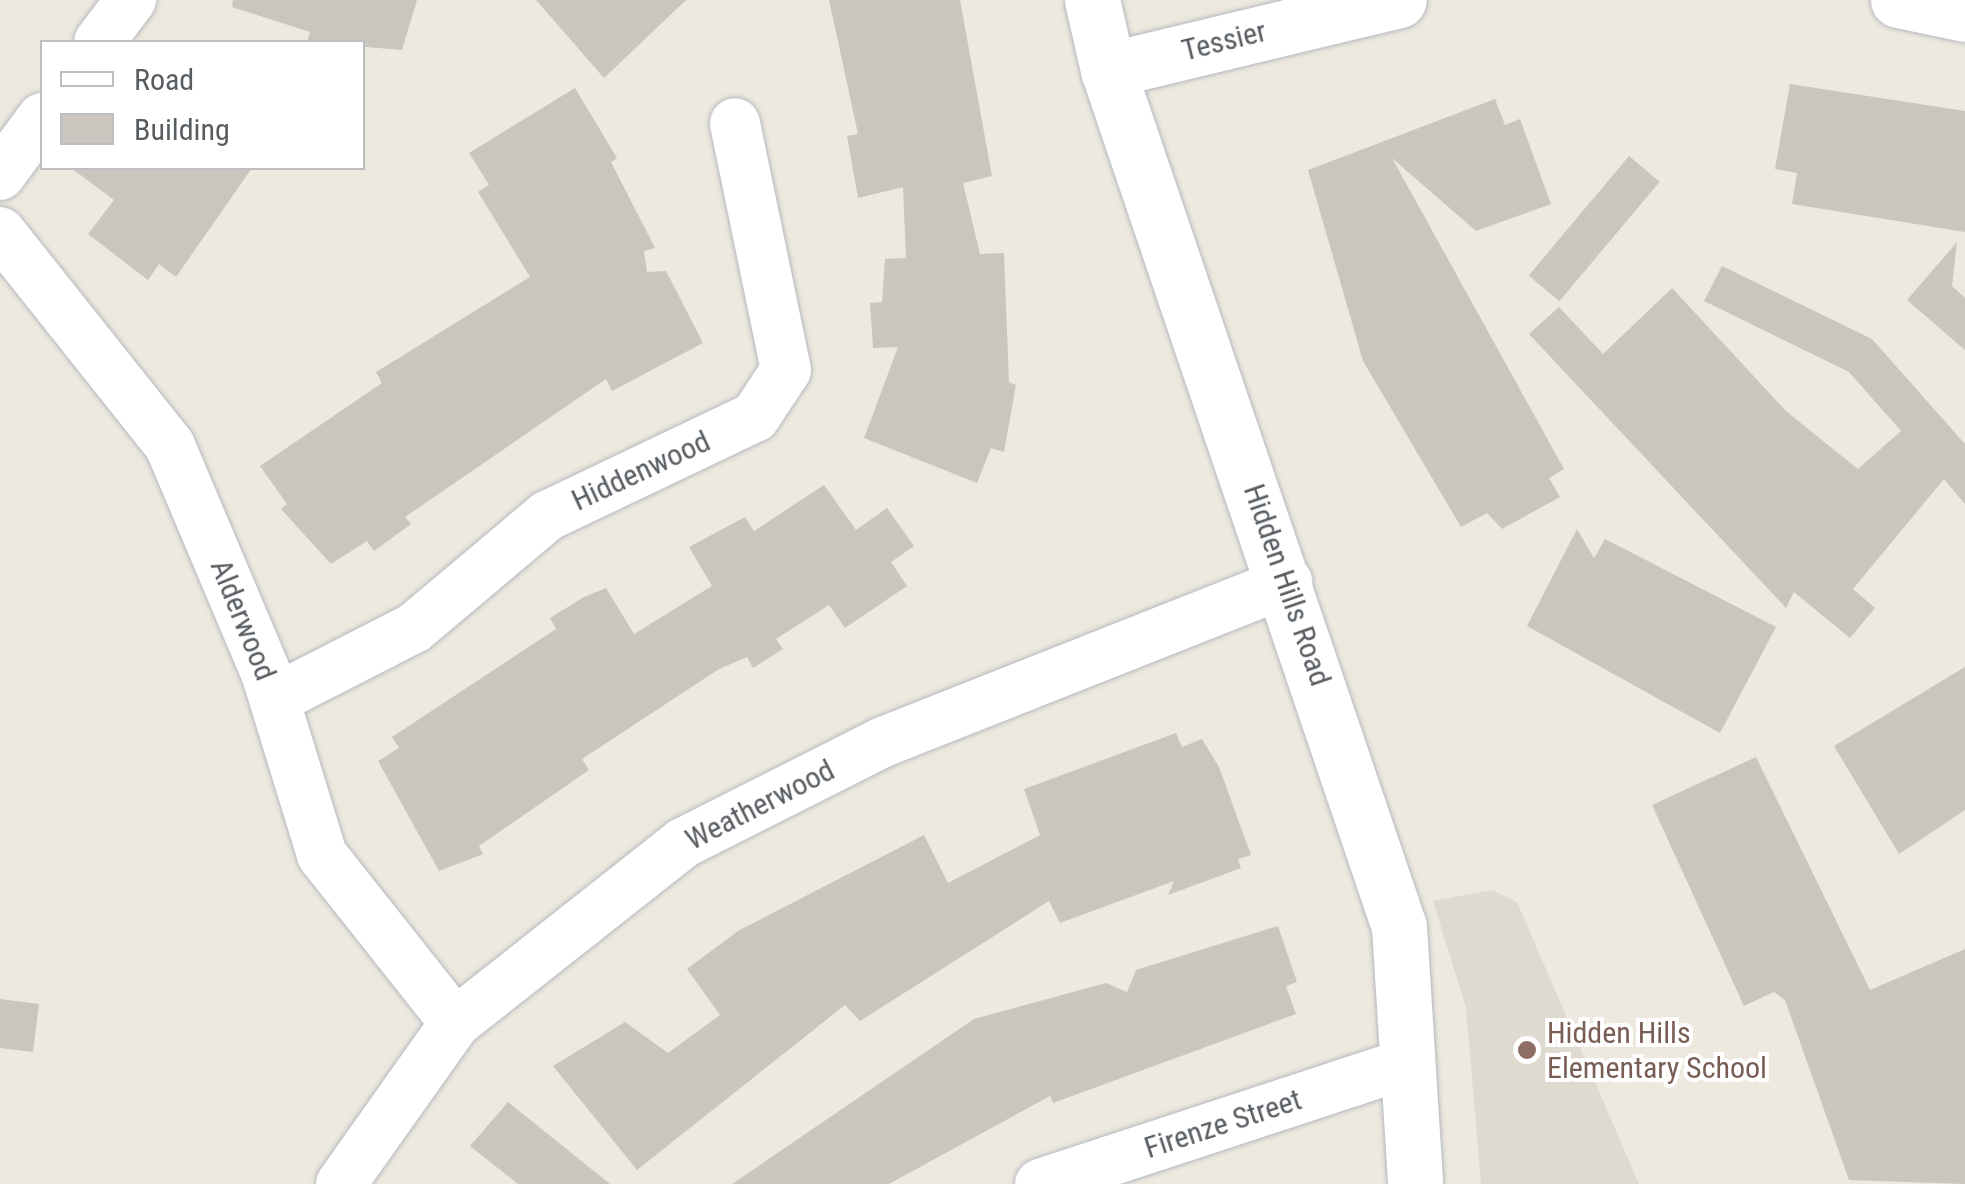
<!DOCTYPE html>
<html>
<head>
<meta charset="utf-8">
<style>
	body { margin:0 }
	#map { position:relative; width:1965px; height:1184px; overflow:hidden; background:#ede9df; font-family:"Roboto Condensed",sans-serif }
	div>[style] { position:absolute }
	[style*='--x'] { left:calc(var(--x)*1px); top:calc(var(--y)*1px); width:calc(var(--w)*1px); rotate:calc(var(--a)*1deg) }
	.education>* { inset:0; background:#dfdad0 }
	.building>* { inset:0; background:#cac5be; transform-origin:0 0 }
	.roads { filter:drop-shadow(0 0 2px #b5b9bd) drop-shadow(0 0 2px #b5b9bd) }
	.street>* { height:50px; margin:-25px; padding:0 25px; transform-origin:25px; border-radius:25px; background:#fff }
	.secondary>* { height:55px; margin:-27.5px; padding:0 27.5px; transform-origin:27.5px; border-radius:27.5px; background:#fff }
	.dots>* { width:28px; height:28px; translate:-50% -50%; box-sizing:border-box; border:5px solid #fff; border-radius:50% }
	span { translate:-50% -50%; white-space:nowrap; text-align:center; line-height:1.15; -webkit-text-stroke:8px #fff; paint-order:stroke }
	.street-label { font-size:30px; color:#585d62 }
	.education-label { font-size:30px; color:#785e54 }
	.left { translate:0 -50%; text-align:left }
	.legend { position:absolute; left:40px; top:40px; width:325px; height:130px; box-sizing:border-box; background:#fff; border:2px solid #bcbec0; margin:0; padding:12px 18px; list-style:none; font-size:30px; color:#585d62 }
	.legend li { display:flex; align-items:center; gap:20px; height:50px }
	.legend b { width:50px; border:2px solid #bcbec0 }
</style>
</head>
<body>
<div id="map">
	<div class="education">
		<div style="clip-path:polygon(1492px 890px,1517px 902px,1639px 1184px,1481px 1184px,1466px 1008px,1433px 901px)"></div>
	</div>
	<div class="building">
		<div style="clip-path:polygon(233px 0,417px 0,402px 50px,307px 42px,310px 32px,232px 7px)"></div>
		<div style="clip-path:polygon(536px 0,686px 0,604px 78px)"></div>
		<div style="clip-path:polygon(829px 0,960px 0,992px 176px,963px 183px,980px 254px,1004px 253px,1009px 382px,1016px 385px,1004px 452px,991px 448px,977px 483px,864px 438px,898px 347px,873px 348px,870px 303px,882px 302px,885px 259px,906px 258px,903px 187px,858px 198px,847px 136px,858px 134px)"></div>
		<div style="clip-path:polygon(1790px 84px,1965px 111px,1965px 232px,1792px 204px,1797px 173px,1775px 169px)"></div>
		<div style="clip-path:polygon(575px 88px,617px 158px,611px 162px,655px 248px,644px 251px,647px 272px,666px 271px,703px 343px,612px 391px,606px 379px,405px 517px,411px 524px,374px 551px,367px 541px,331px 564px,281px 509px,287px 504px,260px 466px,382px 383px,376px 372px,530px 277px,478px 192px,489px 185px,469px 153px)"></div>
		<div style="clip-path:polygon(1495px 99px,1505px 125px,1520px 119px,1551px 204px,1476px 231px,1392px 158px,1564px 469px,1549px 478px,1560px 497px,1502px 529px,1487px 513px,1461px 527px,1363px 361px,1308px 170px)"></div>
		<div style="left:1629px;top:156px;width:40px;height:156px;rotate:40deg"></div>
		<div style="clip-path:polygon(71px 168px,252px 168px,176px 277px,159px 264px,148px 280px,88px 234px,114px 200px)"></div>
		<div style="clip-path:polygon(1957px 242px,1952px 286px,1965px 298px,1965px 350px,1907px 300px)"></div>
		<div style="clip-path:polygon(1722px 266px,1872px 339px,1965px 444px,1965px 504px,1944px 479px,1853px 589px,1875px 608px,1850px 638px,1794px 592px,1786px 608px,1529px 334px,1559px 307px,1603px 354px,1672px 288px,1787px 412px,1858px 469px,1901px 431px,1849px 372px,1704px 301px)"></div>
		<div style="clip-path:polygon(824px 485px,856px 530px,887px 508px,914px 546px,891px 562px,907px 586px,845px 628px,829px 605px,776px 639px,783px 649px,753px 668px,747px 657px,719px 669px,582px 759px,589px 770px,479px 846px,483px 854px,439px 871px,378px 761px,399px 748px,392px 737px,556px 629px,550px 618px,584px 597px,606px 588px,634px 634px,712px 586px,689px 547px,745px 517px,754px 531px)"></div>
		<div style="clip-path:polygon(1577px 529px,1594px 558px,1605px 539px,1776px 627px,1720px 733px,1527px 626px)"></div>
		<div style="clip-path:polygon(1965px 667px,1965px 810px,1899px 854px,1834px 746px)"></div>
		<div style="clip-path:polygon(1176px 733px,1182px 747px,1202px 739px,1219px 767px,1251px 855px,1238px 859px,1241px 868px,1168px 895px,1174px 881px,1060px 923px,1049px 901px,860px 1021px,845px 1005px,637px 1170px,553px 1066px,625px 1022px,668px 1053px,720px 1015px,687px 969px,738px 931px,924px 835px,948px 883px,1040px 835px,1024px 789px)"></div>
		<div style="clip-path:polygon(1756px 757px,1870px 990px,1965px 949px,1965px 1184px,1849px 1180px,1785px 1000px,1774px 992px,1744px 1006px,1652px 805px)"></div>
		<div style="clip-path:polygon(1278px 926px,1297px 982px,1286px 986px,1296px 1014px,1053px 1103px,1050px 1096px,889px 1184px,732px 1184px,974px 1019px,1106px 983px,1127px 992px,1136px 970px)"></div>
		<div style="clip-path:polygon(0 999px,39px 1004px,33px 1052px,0 1048px)"></div>
		<div style="clip-path:polygon(508px 1102px,610px 1184px,518px 1184px,470px 1146px)"></div>
	</div>
	<div class="roads">
		<div class="street">
			<div style="--x:99;--y:42;--w:53;--a:-52.7"></div>
			<div style="--x:0;--y:175;--w:71;--a:-53.6"></div>
			<div style="--x:0;--y:232;--w:273;--a:51.5"></div>
			<div style="--x:170;--y:446;--w:250;--a:67.1"></div>
			<div style="--x:267;--y:676;--w:187;--a:72.9"></div>
			<div style="--x:322;--y:855;--w:214;--a:51.6"></div>
			<div style="--x:275;--y:699;--w:156;--a:-27.1"></div>
			<div style="--x:414;--y:628;--w:174;--a:-40.1"></div>
			<div style="--x:547;--y:516;--w:230;--a:-25.5"></div>
			<div style="--x:755;--y:417;--w:56;--a:-56.6"></div>
			<div style="--x:786;--y:370;--w:252;--a:-101.7"></div>
			<div style="--x:341;--y:1184;--w:197;--a:-54.7"></div>
			<div style="--x:455;--y:1023;--w:290;--a:-38.3"></div>
			<div style="--x:683;--y:843;--w:224;--a:-26.8"></div>
			<div style="--x:883;--y:742;--w:435;--a:-21.6"></div>
			<div style="--x:1040;--y:1184;--w:385;--a:-18.2"></div>
		</div>
		<div class="secondary">
			<div style="--x:1092;--y:0;--w:72;--a:77.1"></div>
			<div style="--x:1108;--y:70;--w:905;--a:71.24"></div>
			<div style="--x:1399;--y:927;--w:257;--a:86.4"></div>
			<div style="--x:1898;--y:0;--w:68;--a:11.8"></div>
			<div style="--x:1108;--y:70;--w:299;--a:-13.5"></div>
		</div>
	</div>
	<div class="dots">
		<div style="left:1527px;top:1050px;background:#8d6e63"></div>
	</div>
	<div class="street-label">
		<span style="left:1224px;top:41px;rotate:-14deg">Tessier</span>
		<span style="left:641px;top:471px;rotate:-25deg">Hiddenwood</span>
		<span style="left:1287px;top:585px;rotate:71deg">Hidden Hills Road</span>
		<span style="left:243px;top:620px;rotate:68deg">Alderwood</span>
		<span style="left:760px;top:805px;rotate:-27deg">Weatherwood</span>
		<span style="left:1223px;top:1124px;rotate:-18deg">Firenze Street</span>
	</div>
	<div class="education-label">
		<span class="left" style="left:1547px;top:1050px">Hidden Hills<br>Elementary School</span>
	</div>
	<ul class="legend">
	<li><b style="height:12px;background:#fff"></b>Road</li>
	<li><b style="height:28px;background:#cac5be"></b>Building</li>
	</ul>
</div>
</body>
</html>
